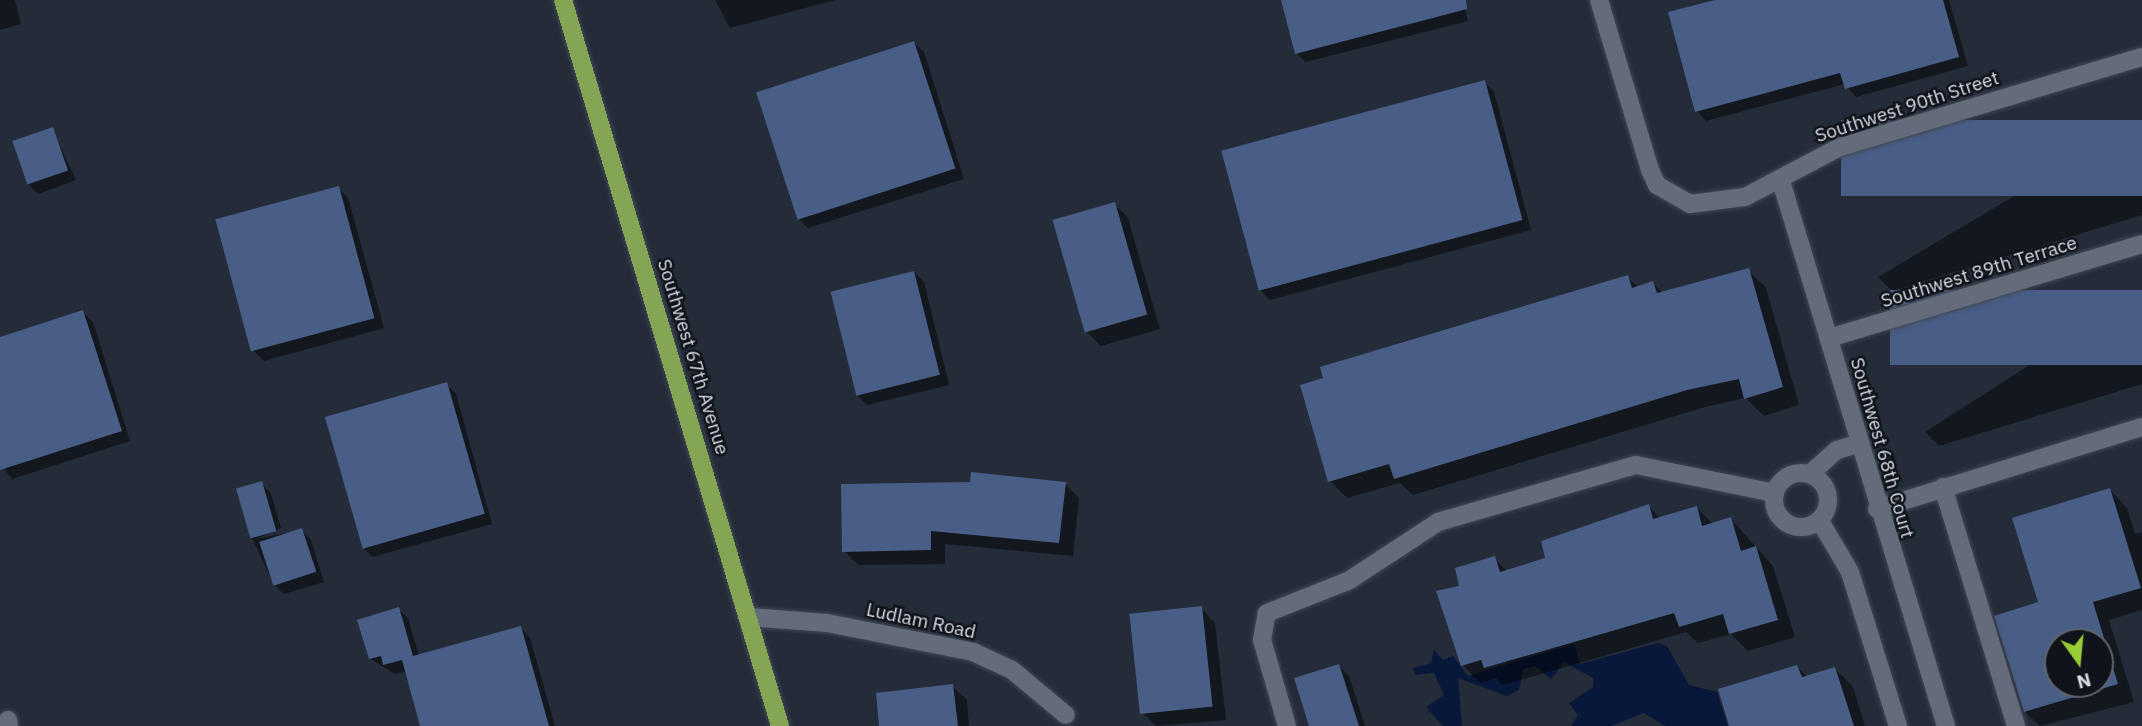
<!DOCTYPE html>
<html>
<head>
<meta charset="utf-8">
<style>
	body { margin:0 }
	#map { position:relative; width:2142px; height:726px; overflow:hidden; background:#242b39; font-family:"IBM Plex Sans",sans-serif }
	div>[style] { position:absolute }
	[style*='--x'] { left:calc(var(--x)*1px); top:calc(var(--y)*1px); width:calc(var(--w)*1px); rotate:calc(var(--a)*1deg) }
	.water>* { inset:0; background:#08183a }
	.shadow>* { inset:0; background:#0007 }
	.building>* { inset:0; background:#495e87; transform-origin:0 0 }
	.roads { filter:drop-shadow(0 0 2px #414753) drop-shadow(0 0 2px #414753) }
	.minor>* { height:18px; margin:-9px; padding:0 9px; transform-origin:9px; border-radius:9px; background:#646c7c }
	.minor>.ring { margin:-9px; padding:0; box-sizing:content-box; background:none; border:18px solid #646c7c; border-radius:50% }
	.major>* { height:18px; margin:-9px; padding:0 9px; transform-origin:9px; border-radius:9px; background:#84a654 }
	span { translate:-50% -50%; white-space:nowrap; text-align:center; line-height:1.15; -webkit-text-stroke:5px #10141a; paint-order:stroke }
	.street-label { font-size:19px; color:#d6dbe5 }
	.north { position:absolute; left:2044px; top:628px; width:70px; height:70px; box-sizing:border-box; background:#10141a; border:2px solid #5f646b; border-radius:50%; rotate:165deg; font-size:19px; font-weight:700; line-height:28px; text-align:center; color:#d6dbe5 }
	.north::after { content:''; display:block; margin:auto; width:24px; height:32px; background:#99cb36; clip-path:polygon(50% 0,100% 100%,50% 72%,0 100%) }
</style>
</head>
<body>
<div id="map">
	<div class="water">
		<div style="clip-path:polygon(1658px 643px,1667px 646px,1689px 685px,1717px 692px,1728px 726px,1665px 726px,1644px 713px,1611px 726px,1571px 726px,1578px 715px,1569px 703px,1593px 687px,1593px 678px,1564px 662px,1551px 679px,1535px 666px,1523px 669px,1519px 690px,1507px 696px,1458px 678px,1462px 726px,1443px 726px,1426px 707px,1444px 695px,1440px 686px,1434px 673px,1415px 675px,1413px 668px,1431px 663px,1434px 650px,1443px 660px,1453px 656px,1468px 676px,1574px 644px,1580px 664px)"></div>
	</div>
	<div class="shadow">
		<div style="clip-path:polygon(0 0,15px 0,21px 24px,0 30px)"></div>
		<div style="clip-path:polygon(715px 0,835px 0,730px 28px)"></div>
		<div style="clip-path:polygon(1283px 0,1463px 0,1468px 21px,1306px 62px,1296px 53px)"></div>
		<div style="clip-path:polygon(1721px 0,1949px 0,1968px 66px,1856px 97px,1845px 84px,1706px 121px,1697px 111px)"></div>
		<div style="clip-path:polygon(914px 43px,924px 52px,964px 179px,808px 228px,799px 219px,758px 92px)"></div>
		<div style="clip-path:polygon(1484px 82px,1494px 92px,1531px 230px,1270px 300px,1260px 290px)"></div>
		<div style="clip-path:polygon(2142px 120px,2142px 215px,1892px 291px,1878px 277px)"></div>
		<div style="clip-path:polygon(52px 129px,76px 180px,38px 194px,28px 184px)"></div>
		<div style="clip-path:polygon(338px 188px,348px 198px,384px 328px,264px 361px,254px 351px)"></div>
		<div style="clip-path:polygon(1114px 204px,1128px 218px,1160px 329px,1101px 346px,1087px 332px,1055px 221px)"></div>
		<div style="clip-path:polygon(1748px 270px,1766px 288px,1799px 405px,1764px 416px,1746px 398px,1705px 407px,1413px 495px,1400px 483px,1347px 498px,1330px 481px,1627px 277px,1638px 287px,1653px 283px,1663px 293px)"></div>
		<div style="clip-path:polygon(914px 272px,924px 282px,949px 385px,867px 405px,857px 395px)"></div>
		<div style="clip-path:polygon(2142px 293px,2142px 384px,1939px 446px,1925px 432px)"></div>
		<div style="clip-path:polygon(83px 312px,93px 322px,130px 441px,12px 479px,0 463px,0 339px)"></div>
		<div style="clip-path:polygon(446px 384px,456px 394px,492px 524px,372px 557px,363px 547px)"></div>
		<div style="clip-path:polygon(261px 483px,271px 493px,281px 528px,256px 539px,301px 530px,311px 540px,324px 582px,284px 594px,274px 585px,252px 538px)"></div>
		<div style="clip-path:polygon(1065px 484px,1079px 498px,1073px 556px,945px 544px,945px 564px,858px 565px,844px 551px)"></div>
		<div style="clip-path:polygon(evenodd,2110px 490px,2127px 508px,2135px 534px,2142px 532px,2142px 610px,2109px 620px,2134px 702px,2040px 726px,2025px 712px,2040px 603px,2110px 490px,2058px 642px,2100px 642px,2100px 684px,2058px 684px,2058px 642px)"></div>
		<div style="clip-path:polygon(1649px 507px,1660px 518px,1697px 508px,1713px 524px,1731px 519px,1773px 566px,1795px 637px,1748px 651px,1731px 634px,1698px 643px,1686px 632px,1503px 685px,1496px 678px,1480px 683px,1463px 665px,1461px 588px,1494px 558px,1508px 572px,1547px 559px)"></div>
		<div style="clip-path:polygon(1201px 608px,1215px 623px,1226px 720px,1156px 726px,1143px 713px)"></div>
		<div style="clip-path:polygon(398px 609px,408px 618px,419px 656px,521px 628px,530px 638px,555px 726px,422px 726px,407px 671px,395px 674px,371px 659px)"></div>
		<div style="clip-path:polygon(1339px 666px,1349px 676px,1365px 726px,1311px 726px)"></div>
		<div style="clip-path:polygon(1797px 667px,1808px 677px,1835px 669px,1853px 687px,1865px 726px,1731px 726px)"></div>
		<div style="clip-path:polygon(952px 686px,967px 700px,969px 726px,881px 726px)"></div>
	</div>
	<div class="building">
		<div style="clip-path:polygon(1281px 0,1466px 0,1467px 9px,1295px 54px)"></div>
		<div style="clip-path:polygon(1715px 0,1943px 0,1959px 57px,1845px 89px,1840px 73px,1695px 112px,1668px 12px)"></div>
		<div style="left:914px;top:41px;width:134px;height:166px;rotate:72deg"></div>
		<div style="left:1485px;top:80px;width:145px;height:273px;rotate:75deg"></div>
		<div style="left:2142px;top:120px;width:76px;height:301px;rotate:90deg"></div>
		<div style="left:53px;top:127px;width:46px;height:43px;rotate:71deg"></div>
		<div style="left:339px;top:186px;width:137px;height:128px;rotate:75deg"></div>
		<div style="left:1115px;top:202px;width:117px;height:65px;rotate:74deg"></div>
		<div style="clip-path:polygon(1749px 268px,1783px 387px,1744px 399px,1739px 379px,1687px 390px,1394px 479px,1389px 464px,1328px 482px,1300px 385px,1323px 378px,1320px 367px,1628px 275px,1632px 288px,1653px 281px,1657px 293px)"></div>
		<div style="left:914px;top:271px;width:107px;height:86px;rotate:76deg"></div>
		<div style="left:2142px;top:290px;width:75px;height:252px;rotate:90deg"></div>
		<div style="clip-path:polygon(83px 310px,122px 431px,0 470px,0 337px)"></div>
		<div style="left:447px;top:382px;width:137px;height:127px;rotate:74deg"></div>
		<div style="clip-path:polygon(971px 472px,1066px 482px,1059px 543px,931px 531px,931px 550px,842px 552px,841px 484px,970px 482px)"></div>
		<div style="left:262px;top:481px;width:52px;height:27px;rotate:74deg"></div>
		<div style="clip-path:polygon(evenodd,2110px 488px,2141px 588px,2093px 602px,2118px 684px,2024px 712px,1994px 616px,2038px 602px,2012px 518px,2110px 488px,2058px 642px,2100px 642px,2100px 684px,2058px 684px,2058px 642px)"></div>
		<div style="clip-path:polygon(1649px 504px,1653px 519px,1697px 506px,1702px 526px,1731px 517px,1741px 551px,1756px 546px,1778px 620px,1729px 634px,1723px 614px,1679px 627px,1674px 613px,1484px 668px,1481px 660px,1461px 666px,1436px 591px,1459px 586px,1455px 568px,1495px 556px,1500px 572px,1545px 558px,1541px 541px)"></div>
		<div style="left:302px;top:528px;width:46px;height:45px;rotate:72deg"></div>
		<div style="left:1202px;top:606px;width:101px;height:73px;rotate:84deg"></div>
		<div style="clip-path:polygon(399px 607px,413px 656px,521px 626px,549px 726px,420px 726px,402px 660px,383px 665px,381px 656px,369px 659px,357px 620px)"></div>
		<div style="clip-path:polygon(1339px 664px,1359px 726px,1309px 726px,1294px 678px)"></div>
		<div style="clip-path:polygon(1797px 665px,1802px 677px,1835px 667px,1854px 726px,1729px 726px,1718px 689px)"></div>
		<div style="clip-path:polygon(953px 684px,958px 726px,879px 726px,876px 693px)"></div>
	</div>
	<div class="roads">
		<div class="minor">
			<div style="--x:1599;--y:0;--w:177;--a:73.3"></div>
			<div style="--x:1650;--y:170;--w:17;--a:65"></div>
			<div style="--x:1657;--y:185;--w:38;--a:30"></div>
			<div style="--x:1690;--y:204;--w:55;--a:-7.3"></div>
			<div style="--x:1745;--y:197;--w:107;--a:-27.8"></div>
			<div style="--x:1840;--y:147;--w:315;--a:-16.6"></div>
			<div style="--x:1781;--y:181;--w:569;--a:73.16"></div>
			<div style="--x:1829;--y:338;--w:327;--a:-16.7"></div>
			<div class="ring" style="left:1774px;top:473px;width:36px;height:36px"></div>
			<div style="--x:1810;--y:474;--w:36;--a:-42"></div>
			<div style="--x:1837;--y:450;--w:22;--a:-16"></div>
			<div style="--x:1943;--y:487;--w:250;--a:73"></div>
			<div style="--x:1877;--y:509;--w:277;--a:-17.2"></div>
			<div style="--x:1820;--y:521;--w:59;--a:59.5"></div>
			<div style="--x:1850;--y:572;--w:161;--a:72.7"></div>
			<div style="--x:749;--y:617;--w:78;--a:4.4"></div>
			<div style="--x:827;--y:623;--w:149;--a:11.2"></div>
			<div style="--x:973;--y:652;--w:43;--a:24.8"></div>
			<div style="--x:1012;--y:670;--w:70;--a:39.8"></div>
			<div style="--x:8;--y:720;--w:6;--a:81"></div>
			<div style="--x:1287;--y:726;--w:90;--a:-106.2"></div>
			<div style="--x:1262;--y:640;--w:27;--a:-80"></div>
			<div style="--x:1267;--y:613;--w:87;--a:-21.6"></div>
			<div style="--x:1348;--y:581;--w:108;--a:-33.2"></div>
			<div style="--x:1438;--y:522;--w:206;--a:-16.1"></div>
			<div style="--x:1636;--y:465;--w:142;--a:11.4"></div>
		</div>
		<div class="major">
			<div style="--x:563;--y:0;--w:758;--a:73.36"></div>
		</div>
	</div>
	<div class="street-label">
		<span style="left:1907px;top:107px;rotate:-18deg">Southwest 90th Street</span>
		<span style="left:1979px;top:272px;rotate:-17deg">Southwest 89th Terrace</span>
		<span style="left:693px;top:357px;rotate:73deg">Southwest 67th Avenue</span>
		<span style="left:1882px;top:448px;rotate:74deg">Southwest 68th Court</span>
		<span style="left:921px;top:621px;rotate:12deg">Ludlam Road</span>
	</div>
	<div class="north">N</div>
</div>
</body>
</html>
